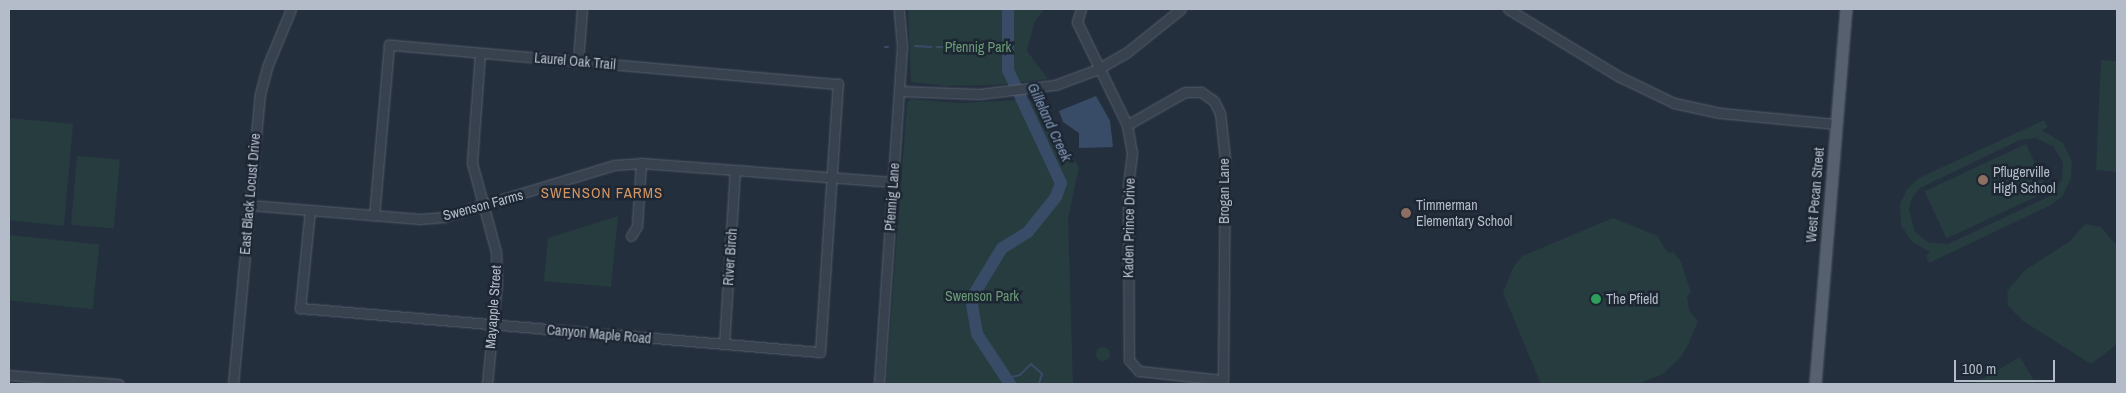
<!DOCTYPE html>
<html>
<head>
<meta charset="utf-8">
<style>
	body { margin:0 }
	#map { position:relative; width:2126px; height:393px; overflow:hidden; background:#242f3e; font-family:"Archivo Narrow",sans-serif }
	div>[style] { position:absolute }
	[style*='--x'] { left:calc(var(--x)*1px); top:calc(var(--y)*1px); width:calc(var(--w)*1px); rotate:calc(var(--a)*1deg) }
	.green>* { inset:0; background:#263c3f; transform-origin:0 0 }
	.round { border-radius:50% }
	.water>* { inset:0; background:#394c67 }
	.stream>* { height:2px; margin:-1px; padding:0 1px; transform-origin:1px; border-radius:1px; background:#394c67 }
	.river>* { height:12px; margin:-6px; padding:0 6px; transform-origin:6px; border-radius:6px; background:#394c67 }
	.roads { filter:drop-shadow(0 0 1px #565f6c) drop-shadow(0 0 1px #565f6c) }
	.minor>* { height:9px; margin:-4.5px; padding:0 4.5px; transform-origin:4.5px; border-radius:4.5px; background:#38414e }
	.major>* { height:11px; margin:-5.5px; padding:0 5.5px; transform-origin:5.5px; border-radius:5.5px; background:#56606e }
	.dots>* { width:14px; height:14px; translate:-50% -50%; box-sizing:border-box; border:2px solid #1d2633; border-radius:50% }
	span { translate:-50% -50%; white-space:nowrap; text-align:center; line-height:1.15; -webkit-text-stroke:5px #1d2633; paint-order:stroke }
	.park-label { font-size:14px; color:#6b9a76 }
	.street-label { font-size:14px; color:#b4bcc9 }
	.poi-label { font-size:14px; color:#b4bcc9 }
	.left { translate:0 -50%; text-align:left }
	.water-label { font-size:15px; color:#7c92b1; font-style:italic }
	.neighbourhood-label { font-size:15px; color:#d59563; letter-spacing:1px }
	.frame { position:absolute; inset:0; border:10px solid #b4bcc9; pointer-events:none }
	.scale { position:absolute; left:1954px; top:360px; width:101px; height:22px; box-sizing:border-box; border:2px solid #b4bcc9; border-top:0; padding-left:6px; font-size:15px; line-height:18px; white-space:nowrap; color:#b4bcc9; -webkit-text-stroke:4px #1d2633; paint-order:stroke }
</style>
</head>
<body>
<div id="map">
	<div class="green">
		<div style="clip-path:polygon(908px 9px,1044px 9px,1034px 23px,1027px 51px,1048px 79px,995px 85px,945px 86px,911px 82px)"></div>
		<div style="clip-path:polygon(2101px 60px,2117px 61px,2117px 172px,2096px 170px)"></div>
		<div style="clip-path:polygon(911px 99px,959px 103px,1037px 99px,1079px 167px,1068px 219px,1073px 384px,886px 384px,907px 103px)"></div>
		<div style="clip-path:polygon(9px 118px,73px 124px,64px 226px,9px 220px)"></div>
		<div style="clip-path:polygon(evenodd,2044px 120px,2048px 127px,2042px 130px,2063px 143px,2072px 162px,2071px 178px,2062px 197px,2051px 205px,1929px 263px,1926px 255px,1930px 252px,1912px 242px,1901px 225px,1900px 204px,1907px 189px,1919px 178px,2044px 120px,2036px 138px,2054px 147px,2063px 163px,2062px 179px,2052px 195px,1948px 244px,1928px 242px,1915px 232px,1909px 210px,1912px 198px,1920px 188px,2020px 140px,2036px 138px)"></div>
		<div style="left:2026px;top:144px;width:52px;height:112px;rotate:65deg"></div>
		<div style="left:77px;top:156px;width:43px;height:69px;rotate:5deg"></div>
		<div style="clip-path:polygon(618px 216px,611px 287px,544px 281px,548px 238px)"></div>
		<div style="clip-path:polygon(1613px 218px,1658px 236px,1664px 248px,1670px 253px,1674px 252px,1681px 262px,1691px 293px,1687px 295px,1689px 310px,1698px 321px,1688px 345px,1680px 358px,1663px 374px,1638px 384px,1541px 384px,1503px 293px,1513px 268px,1522px 256px)"></div>
		<div style="clip-path:polygon(2085px 224px,2101px 227px,2117px 246px,2117px 344px,2091px 364px,2023px 321px,2008px 306px,2007px 291px,2024px 271px,2070px 241px)"></div>
		<div style="left:9px;top:235px;width:91px;height:65px;rotate:6deg"></div>
		<div class="round" style="left:1096px;top:347px;width:14px;height:14px"></div>
		<div style="clip-path:polygon(2020px 357px,2036px 384px,1973px 384px)"></div>
	</div>
	<div class="water">
		<div style="clip-path:polygon(1096px 96px,1110px 121px,1113px 147px,1079px 148px,1079px 133px,1063px 122px,1059px 111px)"></div>
	</div>
	<div class="stream">
		<div style="--x:915;--y:46;--w:16;--a:4"></div>
		<div style="--x:885;--y:47;--w:3;--a:0"></div>
		<div style="--x:937;--y:47;--w:71;--a:0.8"></div>
		<div style="--x:1007;--y:378;--w:13;--a:-13"></div>
		<div style="--x:1020;--y:375;--w:16;--a:-45"></div>
		<div style="--x:1031;--y:364;--w:15;--a:42"></div>
		<div style="--x:1042;--y:374;--w:10;--a:107"></div>
	</div>
	<div class="river">
		<div style="--x:1008;--y:9;--w:61;--a:90"></div>
		<div style="--x:1008;--y:70;--w:125;--a:64.9"></div>
		<div style="--x:1061;--y:183;--w:15;--a:110"></div>
		<div style="--x:1056;--y:197;--w:45;--a:128.7"></div>
		<div style="--x:1028;--y:232;--w:31;--a:148"></div>
		<div style="--x:1002;--y:248;--w:60;--a:121.3"></div>
		<div style="--x:971;--y:299;--w:36;--a:80"></div>
		<div style="--x:977;--y:334;--w:60;--a:56.6"></div>
	</div>
	<div class="roads">
		<div class="minor">
			<div style="--x:1081;--y:9;--w:14;--a:107"></div>
			<div style="--x:1077;--y:22;--w:114;--a:64.1"></div>
			<div style="--x:1127;--y:125;--w:28;--a:80"></div>
			<div style="--x:1132;--y:153;--w:34;--a:97"></div>
			<div style="--x:1128;--y:187;--w:173;--a:89.7"></div>
			<div style="--x:1129;--y:360;--w:15;--a:48"></div>
			<div style="--x:1139;--y:371;--w:84;--a:6.1"></div>
			<div style="--x:1223;--y:380;--w:221;--a:-89.5"></div>
			<div style="--x:1225;--y:159;--w:46;--a:-96.2"></div>
			<div style="--x:1220;--y:113;--w:13;--a:-117"></div>
			<div style="--x:1214;--y:101;--w:16;--a:-145"></div>
			<div style="--x:1201;--y:92;--w:16;--a:180"></div>
			<div style="--x:1185;--y:92;--w:67;--a:150.4"></div>
			<div style="--x:1508;--y:9;--w:131;--a:31.3"></div>
			<div style="--x:1620;--y:77;--w:60;--a:25.7"></div>
			<div style="--x:1674;--y:103;--w:47;--a:12.3"></div>
			<div style="--x:1720;--y:113;--w:117;--a:5.4"></div>
			<div style="--x:480;--y:53;--w:110;--a:94.2"></div>
			<div style="--x:472;--y:163;--w:92;--a:74.9"></div>
			<div style="--x:496;--y:252;--w:30;--a:88"></div>
			<div style="--x:497;--y:282;--w:102;--a:95.6"></div>
			<div style="--x:578;--y:61;--w:52;--a:-85.6"></div>
			<div style="--x:899;--y:91;--w:80;--a:2.1"></div>
			<div style="--x:979;--y:94;--w:77;--a:-6.8"></div>
			<div style="--x:1055;--y:85;--w:46;--a:-20.4"></div>
			<div style="--x:1098;--y:69;--w:32;--a:-30"></div>
			<div style="--x:1126;--y:53;--w:70;--a:-38.7"></div>
			<div style="--x:249;--y:205;--w:172;--a:4.7"></div>
			<div style="--x:420;--y:219;--w:24;--a:-5"></div>
			<div style="--x:444;--y:217;--w:178;--a:-17"></div>
			<div style="--x:614;--y:165;--w:27;--a:-4"></div>
			<div style="--x:641;--y:163;--w:253;--a:4.3"></div>
			<div style="--x:310;--y:210;--w:99;--a:95.8"></div>
			<div style="--x:300;--y:308;--w:522;--a:4.84"></div>
			<div style="--x:820;--y:352;--w:269;--a:-86.2"></div>
			<div style="--x:838;--y:84;--w:451;--a:-175"></div>
			<div style="--x:389;--y:45;--w:171;--a:95"></div>
			<div style="--x:631;--y:236;--w:12;--a:-59"></div>
			<div style="--x:637;--y:226;--w:63;--a:-86.4"></div>
			<div style="--x:724;--y:344;--w:174;--a:-86.4"></div>
			<div style="--x:9;--y:375;--w:110;--a:4.7"></div>
			<div style="--x:233;--y:384;--w:291;--a:-84.7"></div>
			<div style="--x:260;--y:94;--w:28;--a:-75"></div>
			<div style="--x:267;--y:67;--w:63;--a:-67.5"></div>
			<div style="--x:879;--y:384;--w:339;--a:-86.1"></div>
			<div style="--x:902;--y:46;--w:37;--a:-95"></div>
		</div>
		<div class="major">
			<div style="--x:1815;--y:384;--w:376;--a:-85.3"></div>
		</div>
	</div>
	<div class="dots">
		<div style="left:1983px;top:180px;background:#8d6e63"></div>
		<div style="left:1406px;top:213px;background:#8d6e63"></div>
		<div style="left:1596px;top:299px;background:#2e9e5b"></div>
	</div>
	<div class="park-label">
		<span style="left:978px;top:47px">Pfennig Park</span>
		<span style="left:982px;top:296px">Swenson Park</span>
	</div>
	<div class="street-label">
		<span style="left:575px;top:61px;rotate:5deg">Laurel Oak Trail</span>
		<span style="left:1224px;top:191px;rotate:-90deg">Brogan Lane</span>
		<span style="left:250px;top:194px;rotate:-85deg">East Black Locust Drive</span>
		<span style="left:1815px;top:195px;rotate:-85deg">West Pecan Street</span>
		<span style="left:892px;top:197px;rotate:-86deg">Pfennig Lane</span>
		<span style="left:483px;top:205px;rotate:-15deg">Swenson Farms</span>
		<span style="left:1129px;top:228px;rotate:-89deg">Kaden Prince Drive</span>
		<span style="left:730px;top:257px;rotate:-86deg">River Birch</span>
		<span style="left:493px;top:307px;rotate:-86deg">Mayapple Street</span>
		<span style="left:599px;top:334px;rotate:5deg">Canyon Maple Road</span>
	</div>
	<div class="poi-label">
		<span class="left" style="left:1993px;top:180px">Pflugerville<br>High School</span>
		<span class="left" style="left:1416px;top:213px">Timmerman<br>Elementary School</span>
		<span class="left" style="left:1606px;top:299px">The Pfield</span>
	</div>
	<div class="water-label">
		<span style="left:1050px;top:122px;rotate:65deg">Gilleland Creek</span>
	</div>
	<div class="neighbourhood-label">
		<span style="left:602px;top:193px">SWENSON FARMS</span>
	</div>
	<div class="frame"></div>
	<div class="scale">100 m</div>
</div>
</body>
</html>
